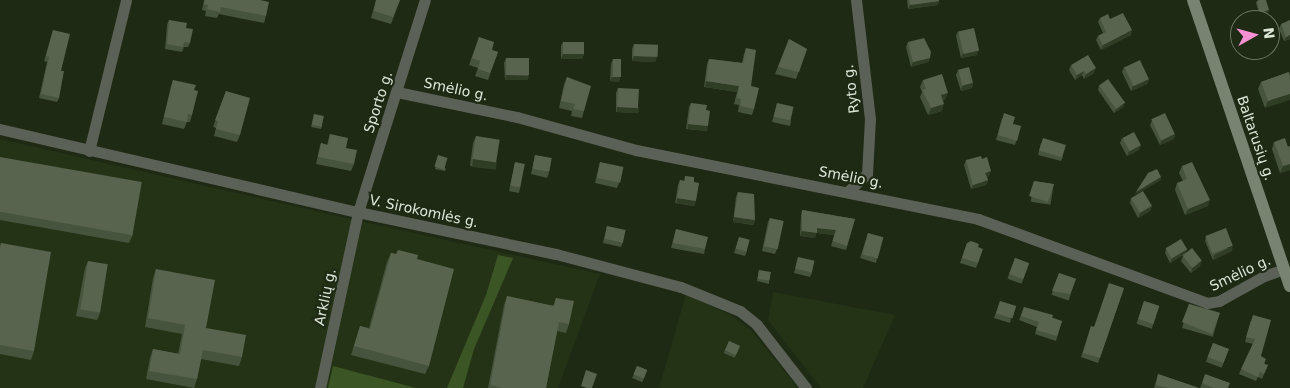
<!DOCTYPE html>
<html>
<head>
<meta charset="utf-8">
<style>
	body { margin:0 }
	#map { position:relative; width:1290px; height:388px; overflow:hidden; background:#1e2a14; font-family:"DejaVu Sans",sans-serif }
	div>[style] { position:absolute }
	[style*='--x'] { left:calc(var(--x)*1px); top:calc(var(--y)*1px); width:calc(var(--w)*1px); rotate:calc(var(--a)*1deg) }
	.built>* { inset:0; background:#243316 }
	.green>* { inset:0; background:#3c5524 }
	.street>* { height:11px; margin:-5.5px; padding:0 5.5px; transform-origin:5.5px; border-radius:5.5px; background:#5b6156 }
	.secondary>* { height:12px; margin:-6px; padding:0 6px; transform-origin:6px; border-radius:6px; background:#798371 }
	.wall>* { inset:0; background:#47543d; transform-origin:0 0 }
	.shaded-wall>* { inset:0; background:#303d25; transform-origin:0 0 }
	.building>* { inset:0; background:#58644d; transform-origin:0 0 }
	span { translate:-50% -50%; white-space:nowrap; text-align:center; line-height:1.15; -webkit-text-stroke:4.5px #1e2a14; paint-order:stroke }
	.street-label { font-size:14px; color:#dee6d8 }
	.north { position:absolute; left:1230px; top:10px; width:50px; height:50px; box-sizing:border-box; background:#1e2a14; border:1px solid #6b7562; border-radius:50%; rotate:83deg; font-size:14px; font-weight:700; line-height:20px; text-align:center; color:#dee6d8 }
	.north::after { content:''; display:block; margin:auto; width:18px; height:22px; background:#f591d2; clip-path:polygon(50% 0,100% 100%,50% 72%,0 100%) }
</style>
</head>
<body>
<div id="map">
	<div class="built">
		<div style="clip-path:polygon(0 139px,346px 218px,600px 274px,558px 388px,0 388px)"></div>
		<div style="clip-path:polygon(773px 292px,895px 315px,863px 388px,821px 388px,768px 320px)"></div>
		<div style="clip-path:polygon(686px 294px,729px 314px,752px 331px,798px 388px,659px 388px)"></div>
	</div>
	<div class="green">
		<div style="clip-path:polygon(498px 255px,513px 258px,474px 349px,463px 388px,447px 388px,486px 295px)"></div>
		<div style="clip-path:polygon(333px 366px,416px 388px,328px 388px)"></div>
	</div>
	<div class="street">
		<div style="--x:397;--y:92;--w:123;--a:11.8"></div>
		<div style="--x:517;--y:117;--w:123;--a:15.5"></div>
		<div style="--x:636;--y:150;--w:349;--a:11.4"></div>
		<div style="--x:978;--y:219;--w:244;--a:20.1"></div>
		<div style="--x:1207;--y:303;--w:12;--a:-9"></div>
		<div style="--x:1219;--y:301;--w:51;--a:-29.1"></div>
		<div style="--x:1264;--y:276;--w:21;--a:-19"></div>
		<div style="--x:0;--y:129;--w:367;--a:13.1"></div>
		<div style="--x:358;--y:212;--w:202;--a:12"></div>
		<div style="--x:556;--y:254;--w:129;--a:14.8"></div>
		<div style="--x:681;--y:287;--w:64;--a:22.1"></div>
		<div style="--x:740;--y:311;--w:22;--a:39"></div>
		<div style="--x:757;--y:325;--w:80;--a:52.1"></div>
		<div style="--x:89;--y:151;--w:155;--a:-76.2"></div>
		<div style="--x:847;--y:192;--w:27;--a:-42"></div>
		<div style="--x:867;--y:174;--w:55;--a:-86.9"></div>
		<div style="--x:870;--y:119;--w:120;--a:-96.7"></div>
		<div style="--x:320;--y:388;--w:180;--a:-77.8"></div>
		<div style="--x:358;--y:212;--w:222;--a:-72.5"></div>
	</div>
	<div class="secondary">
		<div style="--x:1193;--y:0;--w:302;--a:71.3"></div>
	</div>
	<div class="wall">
		<div style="clip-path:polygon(204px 0,260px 0,266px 16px,264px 23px,219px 14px,217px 18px,205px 16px,206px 11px,202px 10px)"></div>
		<div style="clip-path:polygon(376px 0,400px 0,391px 24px,371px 18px)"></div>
		<div style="clip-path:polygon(907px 0,939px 0,938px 5px,908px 9px)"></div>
		<div style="clip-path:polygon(1257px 1px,1268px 13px,1240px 20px,1240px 37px,1236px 26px,1238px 21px,1259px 13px,1256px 3px)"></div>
		<div style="clip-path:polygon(1100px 18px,1131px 35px,1101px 50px,1096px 40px,1098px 36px,1103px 33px,1098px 22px)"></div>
		<div style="clip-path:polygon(169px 20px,186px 28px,190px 43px,188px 47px,184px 47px,182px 52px,165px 49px,167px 25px)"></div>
		<div style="clip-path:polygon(1281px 24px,1290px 39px,1284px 41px,1279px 29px)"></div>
		<div style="clip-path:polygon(53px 30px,61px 71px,59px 98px,57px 102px,39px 98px,47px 62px,44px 61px)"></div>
		<div style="clip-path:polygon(958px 31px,977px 55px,961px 58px,956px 36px)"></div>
		<div style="clip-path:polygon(479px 37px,492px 50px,498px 52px,488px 80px,475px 76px,478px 68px,469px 65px)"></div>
		<div style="clip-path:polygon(789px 39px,807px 49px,796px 79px,775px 74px)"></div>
		<div style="clip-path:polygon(563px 42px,584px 54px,582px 59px,561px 59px,561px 46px)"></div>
		<div style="clip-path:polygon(908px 42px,930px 58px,928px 62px,911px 67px,906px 47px)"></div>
		<div style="clip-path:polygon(634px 44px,657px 57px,655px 62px,632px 61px,632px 49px)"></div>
		<div style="clip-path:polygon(746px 48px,754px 109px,752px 115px,738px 112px,739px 105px,734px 104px,737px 92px,704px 87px,707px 64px,709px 59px,742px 63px,744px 54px)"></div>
		<div style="clip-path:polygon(506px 58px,529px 76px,527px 80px,505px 80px,504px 63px)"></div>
		<div style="clip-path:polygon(613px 59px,620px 77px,619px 82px,610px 81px,611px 64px)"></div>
		<div style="clip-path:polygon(1071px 65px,1094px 73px,1084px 79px,1082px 75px,1075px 80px,1069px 70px)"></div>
		<div style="clip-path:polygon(1124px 67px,1149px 79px,1147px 84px,1131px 91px,1122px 72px)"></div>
		<div style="clip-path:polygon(958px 70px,973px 83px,972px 88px,961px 91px,956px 75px)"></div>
		<div style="clip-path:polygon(1289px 72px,1265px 108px,1258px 89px,1261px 82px)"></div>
		<div style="clip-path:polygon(567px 77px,584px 111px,582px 118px,571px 116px,572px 111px,559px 108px,564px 84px)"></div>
		<div style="clip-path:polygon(173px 80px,194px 90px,192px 115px,190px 122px,187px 122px,184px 129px,162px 124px,171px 86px)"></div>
		<div style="clip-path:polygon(923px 80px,945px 100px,943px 100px,942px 111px,928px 115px,920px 97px,922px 92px,920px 87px)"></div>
		<div style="clip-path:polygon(1099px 85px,1125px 102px,1123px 107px,1114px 113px,1098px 90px)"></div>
		<div style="clip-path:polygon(618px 88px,639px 108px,637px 113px,616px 112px,616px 93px)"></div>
		<div style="clip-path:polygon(226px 91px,240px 135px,237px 142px,214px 136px,216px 128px,213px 127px)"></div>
		<div style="clip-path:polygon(691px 103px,706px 110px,707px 131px,686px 129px,689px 107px)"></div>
		<div style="clip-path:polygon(777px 103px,791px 121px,790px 126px,772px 122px)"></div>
		<div style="clip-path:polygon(314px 114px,322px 126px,321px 129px,311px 127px)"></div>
		<div style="clip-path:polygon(1002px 118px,1013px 124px,1021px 126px,1015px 145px,996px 140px)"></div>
		<div style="clip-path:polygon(1152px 120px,1175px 134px,1174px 139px,1160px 145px,1150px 125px)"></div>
		<div style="clip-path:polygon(330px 134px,354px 164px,351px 171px,316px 164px,319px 150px,321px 143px,327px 145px)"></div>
		<div style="clip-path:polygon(476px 136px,495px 169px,470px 166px,473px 143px)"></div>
		<div style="clip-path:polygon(1122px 138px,1139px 150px,1127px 156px,1120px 143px)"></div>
		<div style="clip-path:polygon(1274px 142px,1288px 147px,1290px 146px,1290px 170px,1280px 173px,1272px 149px)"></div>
		<div style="clip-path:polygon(1041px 143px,1063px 157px,1061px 161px,1038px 155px)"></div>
		<div style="clip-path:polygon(535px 155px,549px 173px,547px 178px,531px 174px)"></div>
		<div style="clip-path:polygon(0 157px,133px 234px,129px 243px,0 220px)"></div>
		<div style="clip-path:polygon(438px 158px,446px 169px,445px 171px,435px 169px)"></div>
		<div style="clip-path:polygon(982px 159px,989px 176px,987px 177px,988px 180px,986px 185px,971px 189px,964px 165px,966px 160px)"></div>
		<div style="clip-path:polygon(515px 162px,520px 188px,519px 193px,509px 191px,514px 167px)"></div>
		<div style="clip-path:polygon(600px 162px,619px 183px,617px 188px,595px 183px)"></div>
		<div style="clip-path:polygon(1182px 166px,1208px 206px,1185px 215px,1175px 190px,1177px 183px,1183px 181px,1179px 173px)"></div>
		<div style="clip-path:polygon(685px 176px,694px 182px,694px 206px,675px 203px,678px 185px,680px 180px,684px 181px)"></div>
		<div style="left:1034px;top:181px;width:20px;height:21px;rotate:9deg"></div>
		<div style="clip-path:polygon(738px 192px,755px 220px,753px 225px,733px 222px,736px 197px)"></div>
		<div style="clip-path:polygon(1131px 198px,1152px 206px,1150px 211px,1138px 218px,1130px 203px)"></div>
		<div style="clip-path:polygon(802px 210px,855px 219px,846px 250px,831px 246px,834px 235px,816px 233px,815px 238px,800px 236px,801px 215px)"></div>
		<div style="clip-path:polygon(770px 218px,777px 249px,775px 254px,762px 251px,768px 222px)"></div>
		<div style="clip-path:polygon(607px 226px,623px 242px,621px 247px,603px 243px)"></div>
		<div style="clip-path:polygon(676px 229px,705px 249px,704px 254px,671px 248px)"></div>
		<div style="clip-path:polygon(868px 233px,877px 258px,876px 263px,860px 258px)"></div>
		<div style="clip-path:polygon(1206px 236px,1232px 251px,1213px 260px,1205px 241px)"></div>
		<div style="clip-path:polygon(739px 237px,747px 251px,745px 256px,734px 253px)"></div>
		<div style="clip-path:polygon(1px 243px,34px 351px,31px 360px,0 354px,0 246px)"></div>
		<div style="clip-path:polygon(967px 243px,978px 247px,978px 263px,976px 268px,960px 263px)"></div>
		<div style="clip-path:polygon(1166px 249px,1187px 249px,1185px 254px,1170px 263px,1165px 253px)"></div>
		<div style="clip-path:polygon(391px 253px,417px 259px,429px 366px,425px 374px,351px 355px,360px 326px,369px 328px,387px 262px)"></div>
		<div style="clip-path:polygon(1183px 256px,1200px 266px,1191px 273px,1181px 261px)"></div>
		<div style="clip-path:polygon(798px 257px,812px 273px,810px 277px,794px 273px)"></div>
		<div style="left:1015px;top:258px;width:15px;height:22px;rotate:20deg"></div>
		<div style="clip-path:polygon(88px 261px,100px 313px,97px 320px,76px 316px,85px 268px)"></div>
		<div style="clip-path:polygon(156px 269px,206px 328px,242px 357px,239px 366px,201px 359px,197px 379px,194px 388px,146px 379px,150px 358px,153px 349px,178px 354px,182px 334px,145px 327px,153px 278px)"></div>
		<div style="clip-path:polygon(759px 270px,769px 281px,769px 284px,757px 281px)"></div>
		<div style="left:1059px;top:273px;width:18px;height:23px;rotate:19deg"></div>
		<div style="clip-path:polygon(1124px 288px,1098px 363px,1081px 357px,1091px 326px,1094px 327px)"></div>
		<div style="clip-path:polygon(507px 296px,553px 306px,556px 298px,569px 324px,566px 333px,557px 331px,546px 388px,488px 388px,504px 305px)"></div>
		<div style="clip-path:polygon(1000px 301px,1011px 319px,1010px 323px,994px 318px)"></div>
		<div style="left:1144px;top:301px;width:16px;height:24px;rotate:18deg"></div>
		<div style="left:1189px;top:304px;width:32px;height:25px;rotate:16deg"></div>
		<div style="clip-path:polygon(1024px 307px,1062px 321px,1056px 341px,1035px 334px,1037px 327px,1019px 320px)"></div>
		<div style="clip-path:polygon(1251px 320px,1261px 356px,1265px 364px,1268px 365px,1262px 379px,1258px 377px,1256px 381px,1239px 374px,1253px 344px,1245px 342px)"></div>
		<div style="left:729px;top:341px;width:12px;height:13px;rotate:24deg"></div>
		<div style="left:1213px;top:343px;width:17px;height:20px;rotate:21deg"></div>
		<div style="left:637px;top:366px;width:11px;height:13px;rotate:22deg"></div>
		<div style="clip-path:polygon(1158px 374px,1199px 388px,1154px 388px)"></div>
		<div style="clip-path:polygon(1202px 383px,1228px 388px,1200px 388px)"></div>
	</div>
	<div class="shaded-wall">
		<div style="clip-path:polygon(939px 1px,938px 5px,908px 9px,910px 5px)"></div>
		<div style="clip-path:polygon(1269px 10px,1268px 13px,1259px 15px,1260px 13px)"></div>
		<div style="clip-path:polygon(1132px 30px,1131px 35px,1101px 50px,1103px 45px)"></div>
		<div style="clip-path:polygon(1290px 35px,1290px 39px,1284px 41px,1286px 37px)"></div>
		<div style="clip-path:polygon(979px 50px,977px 55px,961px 58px,963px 53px)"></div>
		<div style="clip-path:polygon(563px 54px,584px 54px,582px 59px,561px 59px)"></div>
		<div style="clip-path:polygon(634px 56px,657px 57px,655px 62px,632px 61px)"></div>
		<div style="clip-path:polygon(930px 58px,928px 62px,911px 67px,913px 62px)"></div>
		<div style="clip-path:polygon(1096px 68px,1094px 73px,1084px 79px,1086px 74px)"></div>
		<div style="clip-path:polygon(1084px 71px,1082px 75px,1075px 80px,1077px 75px)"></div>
		<div style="clip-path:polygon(506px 75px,529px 76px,527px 80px,505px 80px)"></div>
		<div style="clip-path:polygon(612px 77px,620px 77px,619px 82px,610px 81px)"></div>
		<div style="clip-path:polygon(1149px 79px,1147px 84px,1131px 91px,1133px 86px)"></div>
		<div style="left:706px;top:81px;width:33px;height:6px;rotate:9deg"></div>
		<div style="clip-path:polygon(973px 83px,972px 88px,961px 91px,962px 86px)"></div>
		<div style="clip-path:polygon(948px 93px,945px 100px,939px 102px,941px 95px)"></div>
		<div style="clip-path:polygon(1290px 94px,1290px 100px,1265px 108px,1268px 101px)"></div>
		<div style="clip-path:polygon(1125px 102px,1123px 107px,1114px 113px,1116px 109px)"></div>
		<div style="clip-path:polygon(944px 104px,942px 111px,928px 115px,931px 108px)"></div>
		<div style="left:617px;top:107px;width:22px;height:5px;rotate:3deg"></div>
		<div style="left:688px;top:124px;width:20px;height:5px;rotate:6deg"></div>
		<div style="clip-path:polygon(1175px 134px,1174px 139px,1160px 145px,1161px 141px)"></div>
		<div style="clip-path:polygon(1141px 145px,1139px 150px,1127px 156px,1129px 151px)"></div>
		<div style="left:473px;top:159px;width:24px;height:8px;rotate:7deg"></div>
		<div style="clip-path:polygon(1290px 164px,1290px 170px,1280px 173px,1283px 166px)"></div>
		<div style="clip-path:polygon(991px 171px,989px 176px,984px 177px,985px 173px)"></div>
		<div style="clip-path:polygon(1161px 177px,1161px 180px,1135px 195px,1136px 192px)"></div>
		<div style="clip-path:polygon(988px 180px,986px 185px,971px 189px,973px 185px)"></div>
		<div style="left:677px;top:198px;width:19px;height:5px;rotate:9deg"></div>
		<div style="clip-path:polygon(1210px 200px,1208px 206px,1185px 215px,1188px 209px)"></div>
		<div style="clip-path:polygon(1152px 206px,1150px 211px,1138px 218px,1140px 213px)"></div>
		<div style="left:734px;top:217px;width:21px;height:5px;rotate:8deg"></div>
		<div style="clip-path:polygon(817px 228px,836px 230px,834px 235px,816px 233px,815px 238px,800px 236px,802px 231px)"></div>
		<div style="clip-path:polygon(1233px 246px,1232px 251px,1213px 260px,1214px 255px)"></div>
		<div style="clip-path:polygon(1187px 249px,1185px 254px,1170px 263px,1172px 258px)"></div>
		<div style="clip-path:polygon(1202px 261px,1200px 266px,1191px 273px,1192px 268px)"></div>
	</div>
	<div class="building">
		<div style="clip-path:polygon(205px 0,260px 0,269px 2px,266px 16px,221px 7px,220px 12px,207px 9px,208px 5px,204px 4px)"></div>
		<div style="clip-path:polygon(376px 0,400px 0,393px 17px,374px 11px)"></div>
		<div style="clip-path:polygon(909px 0,939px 0,939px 1px,910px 5px)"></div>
		<div style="clip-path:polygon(1259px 0,1266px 0,1269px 10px,1260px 13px,1257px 1px)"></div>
		<div style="clip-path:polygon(1261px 12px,1263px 20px,1240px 20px,1240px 27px,1238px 21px)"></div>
		<div style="clip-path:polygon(1123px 13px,1132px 30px,1103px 45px,1098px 36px,1106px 32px,1100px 18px,1108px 14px,1110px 19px)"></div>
		<div style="clip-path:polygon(169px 20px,187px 23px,186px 28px,193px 29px,190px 43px,184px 42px,183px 47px,167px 44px)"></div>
		<div style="clip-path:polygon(1290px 20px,1290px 35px,1286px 37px,1281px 24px)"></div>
		<div style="left:974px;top:28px;width:23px;height:16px;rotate:77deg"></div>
		<div style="clip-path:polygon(53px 30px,70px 34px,61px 71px,64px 71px,59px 98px,41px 94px,49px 57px,46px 56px)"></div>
		<div style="clip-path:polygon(479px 37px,494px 42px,492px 50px,498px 52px,490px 73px,478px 69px,480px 61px,472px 58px)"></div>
		<div style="clip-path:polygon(924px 38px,931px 52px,930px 58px,913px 62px,908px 42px)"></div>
		<div style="clip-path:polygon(789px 39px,807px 49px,799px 72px,778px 67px)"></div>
		<div style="left:563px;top:42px;width:21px;height:12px"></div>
		<div style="left:634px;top:44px;width:24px;height:12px;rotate:2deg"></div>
		<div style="clip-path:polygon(746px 48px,756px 50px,751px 86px,759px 88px,754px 109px,740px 106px,741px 99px,737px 98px,739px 86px,706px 81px,709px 59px,743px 63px)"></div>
		<div style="clip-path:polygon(1088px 55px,1096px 68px,1086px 74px,1084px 71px,1077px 75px,1071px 65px)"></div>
		<div style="left:506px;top:58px;width:23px;height:17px"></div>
		<div style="left:613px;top:59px;width:8px;height:18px"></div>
		<div style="left:1140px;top:60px;width:21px;height:17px;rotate:65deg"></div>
		<div style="left:969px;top:67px;width:16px;height:11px;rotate:76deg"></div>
		<div style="clip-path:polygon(1289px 72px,1290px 76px,1290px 94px,1268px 101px,1261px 82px)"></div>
		<div style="clip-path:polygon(942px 74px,948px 93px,941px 95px,944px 104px,931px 108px,922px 90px,926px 89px,923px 80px)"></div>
		<div style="clip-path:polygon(567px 77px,591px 86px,584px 111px,573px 109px,575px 104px,561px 101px)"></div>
		<div style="left:1108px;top:79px;width:29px;height:11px;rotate:54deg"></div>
		<div style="clip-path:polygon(173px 80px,196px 85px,194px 90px,198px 91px,192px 115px,188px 114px,187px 122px,164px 117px)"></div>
		<div style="left:618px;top:88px;width:21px;height:19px;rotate:3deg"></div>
		<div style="clip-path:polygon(226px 91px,250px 98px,240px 135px,216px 129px,218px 121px,215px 120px)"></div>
		<div style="clip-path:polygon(691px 103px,707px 105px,706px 110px,710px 111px,708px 126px,688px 124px)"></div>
		<div style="left:777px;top:103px;width:17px;height:14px;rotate:13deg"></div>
		<div style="clip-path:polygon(1004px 113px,1015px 117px,1013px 124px,1021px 126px,1017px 141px,998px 135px)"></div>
		<div style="left:1165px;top:113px;width:23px;height:15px;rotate:65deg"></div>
		<div style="left:314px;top:114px;width:10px;height:11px;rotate:11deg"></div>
		<div style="left:1134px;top:132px;width:15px;height:13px;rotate:62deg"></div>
		<div style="clip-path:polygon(330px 134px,348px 138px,346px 148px,357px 150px,354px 164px,318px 157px,321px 143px,328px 145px)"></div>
		<div style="left:476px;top:136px;width:24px;height:23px;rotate:9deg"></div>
		<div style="left:1043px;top:138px;width:24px;height:13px;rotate:17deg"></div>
		<div style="clip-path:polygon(1285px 138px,1288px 147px,1290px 146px,1290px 164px,1283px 166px,1274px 142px)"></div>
		<div style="left:438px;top:155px;width:10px;height:12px;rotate:17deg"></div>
		<div style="left:535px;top:155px;width:17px;height:14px;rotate:10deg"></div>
		<div style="clip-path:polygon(981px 156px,982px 159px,987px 157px,991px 171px,985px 173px,988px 180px,973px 185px,966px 160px)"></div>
		<div style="left:0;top:157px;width:144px;height:54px;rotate:10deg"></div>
		<div style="left:515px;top:162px;width:10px;height:24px;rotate:11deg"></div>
		<div style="left:600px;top:162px;width:24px;height:16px;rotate:12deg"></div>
		<div style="clip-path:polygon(1192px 162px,1210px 200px,1188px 209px,1177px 183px,1187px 179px,1182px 166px)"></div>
		<div style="clip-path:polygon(1157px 169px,1161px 177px,1136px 192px,1148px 173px)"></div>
		<div style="clip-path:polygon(685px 176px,694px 177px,694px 182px,699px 183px,696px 201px,677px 198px,680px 180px,685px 181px)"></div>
		<div style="clip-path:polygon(1034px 181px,1054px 184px,1048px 202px,1029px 196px)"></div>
		<div style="left:1143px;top:191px;width:17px;height:14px;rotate:59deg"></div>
		<div style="clip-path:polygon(738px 192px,754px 194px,755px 220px,734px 217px)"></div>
		<div style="clip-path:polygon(802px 210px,855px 219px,847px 246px,833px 241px,836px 230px,817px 228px,817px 233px,802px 231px)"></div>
		<div style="left:770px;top:218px;width:14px;height:29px;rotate:12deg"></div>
		<div style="left:607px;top:226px;width:19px;height:13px;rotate:12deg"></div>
		<div style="left:1226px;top:228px;width:19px;height:22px;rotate:69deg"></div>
		<div style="clip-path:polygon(676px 229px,708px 237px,705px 249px,673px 243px)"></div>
		<div style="left:868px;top:233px;width:16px;height:22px;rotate:15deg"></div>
		<div style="left:739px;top:237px;width:11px;height:12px;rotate:15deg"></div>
		<div style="left:1181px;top:239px;width:12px;height:18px;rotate:59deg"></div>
		<div style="clip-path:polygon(971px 241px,979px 244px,978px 247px,983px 249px,978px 263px,962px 258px,967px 243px)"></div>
		<div style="clip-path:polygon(1px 243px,51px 252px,34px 351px,0 345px,0 249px)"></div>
		<div style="left:1192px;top:248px;width:16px;height:12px;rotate:52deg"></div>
		<div style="clip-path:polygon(398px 250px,418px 255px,417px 259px,454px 269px,429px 366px,354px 346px,360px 326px,370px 329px,391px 253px,396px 254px)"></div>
		<div style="left:798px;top:257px;width:17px;height:12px;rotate:13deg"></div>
		<div style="left:1015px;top:258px;width:15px;height:17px;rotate:20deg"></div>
		<div style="left:88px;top:261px;width:20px;height:49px;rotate:9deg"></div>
		<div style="clip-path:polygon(156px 269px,215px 280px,206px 328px,246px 335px,242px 357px,203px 350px,197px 379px,149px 371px,153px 349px,180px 354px,185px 325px,148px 318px)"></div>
		<div style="left:759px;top:270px;width:12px;height:9px;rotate:9deg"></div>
		<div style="clip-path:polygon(1059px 273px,1076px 279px,1070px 294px,1052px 291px)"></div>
		<div style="clip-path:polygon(1109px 283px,1124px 288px,1100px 358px,1083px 353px,1091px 326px,1094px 327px)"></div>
		<div style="clip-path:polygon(507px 296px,554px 306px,556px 298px,574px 301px,569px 324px,559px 322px,546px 388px,502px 388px,490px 385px)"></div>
		<div style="left:1000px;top:301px;width:17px;height:13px;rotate:17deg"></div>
		<div style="left:1144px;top:301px;width:16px;height:19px;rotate:18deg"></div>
		<div style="clip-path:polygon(1189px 304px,1220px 313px,1212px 334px,1182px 322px)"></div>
		<div style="clip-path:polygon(1024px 307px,1053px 315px,1052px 318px,1062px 321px,1057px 336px,1036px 330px,1039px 322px,1021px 316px)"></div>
		<div style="clip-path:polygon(1253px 315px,1271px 320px,1261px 356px,1266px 359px,1264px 364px,1268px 365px,1264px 374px,1260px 372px,1258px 377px,1241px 369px,1255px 339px,1246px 337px)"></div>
		<div style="left:729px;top:341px;width:12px;height:10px;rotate:24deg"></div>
		<div style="left:1213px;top:343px;width:17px;height:15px;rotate:21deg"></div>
		<div style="left:637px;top:366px;width:11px;height:9px;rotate:22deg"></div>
		<div style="clip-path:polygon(586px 370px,597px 374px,592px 388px,587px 388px,581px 386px)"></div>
		<div style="clip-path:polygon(1158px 374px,1199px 388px,1168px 388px,1156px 385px)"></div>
		<div style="clip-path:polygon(1205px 374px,1230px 383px,1228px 388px,1214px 388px,1202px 383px)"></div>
	</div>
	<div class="street-label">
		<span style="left:456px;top:89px;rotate:12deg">Smėlio g.</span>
		<span style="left:851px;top:89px;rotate:-97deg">Ryto g.</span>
		<span style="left:378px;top:102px;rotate:-72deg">Sporto g.</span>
		<span style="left:1256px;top:138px;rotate:71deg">Baltarusių g.</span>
		<span style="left:851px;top:177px;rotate:11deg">Smėlio g.</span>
		<span style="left:424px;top:211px;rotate:12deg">V. Sirokomlės g.</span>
		<span style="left:1240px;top:273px;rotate:-25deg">Smėlio g.</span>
		<span style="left:325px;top:297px;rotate:-78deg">Arklių g.</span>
	</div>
	<div class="north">N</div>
</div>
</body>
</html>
